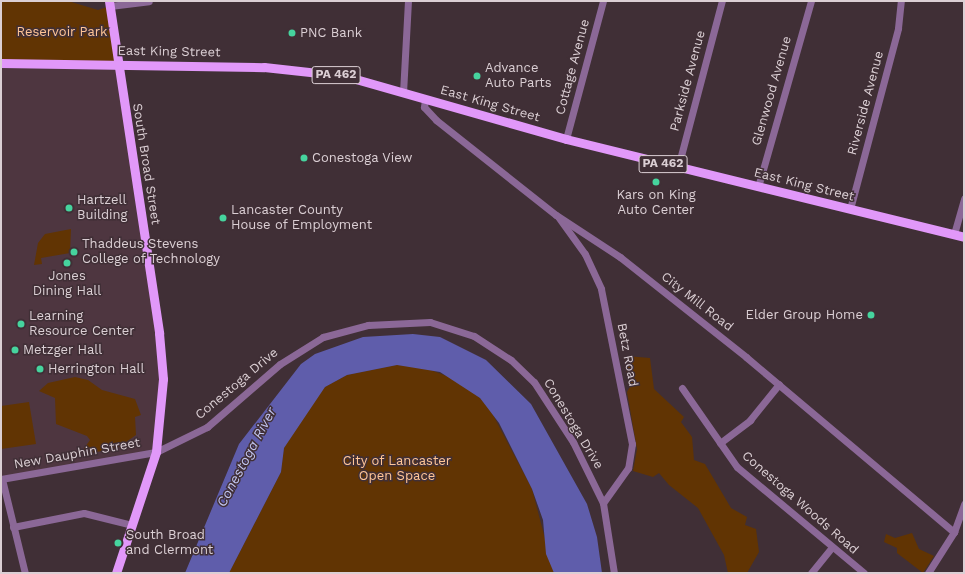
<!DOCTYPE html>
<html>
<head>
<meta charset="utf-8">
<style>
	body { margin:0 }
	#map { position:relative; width:965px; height:574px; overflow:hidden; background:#402f36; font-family:"Work Sans",sans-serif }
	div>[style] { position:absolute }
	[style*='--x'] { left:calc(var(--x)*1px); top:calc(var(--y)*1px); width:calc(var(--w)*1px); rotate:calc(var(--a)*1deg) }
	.built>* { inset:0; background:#4e3640 }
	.green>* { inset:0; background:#613403 }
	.water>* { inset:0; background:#5f5dab }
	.minor>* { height:7px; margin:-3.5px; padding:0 3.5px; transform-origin:3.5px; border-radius:3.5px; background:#8b6897 }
	.major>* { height:9px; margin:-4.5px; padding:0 4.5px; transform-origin:4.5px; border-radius:4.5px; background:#e198f9 }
	.dots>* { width:11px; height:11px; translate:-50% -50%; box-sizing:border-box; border:2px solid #402f36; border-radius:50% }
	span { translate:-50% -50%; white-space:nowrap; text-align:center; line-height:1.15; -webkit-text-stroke:3px #402f36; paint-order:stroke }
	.shield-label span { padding:1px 3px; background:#402f36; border:1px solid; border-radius:3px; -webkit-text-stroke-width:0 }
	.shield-label { font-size:12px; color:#dbcfd4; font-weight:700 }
	.park-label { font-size:13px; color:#ffc596 }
	.poi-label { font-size:13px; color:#dbcfd4 }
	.left { translate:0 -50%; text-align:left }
	.right { translate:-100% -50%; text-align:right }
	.street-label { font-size:13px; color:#dbcfd4 }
	.water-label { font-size:14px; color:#c1c4ef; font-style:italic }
	.frame { position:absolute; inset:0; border:2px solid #dbcfd4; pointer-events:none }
</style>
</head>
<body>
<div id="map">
	<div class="built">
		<div style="clip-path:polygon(1px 63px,117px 63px,161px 348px,156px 452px,1px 479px)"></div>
	</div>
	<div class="green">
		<div style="clip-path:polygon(1px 1px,68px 1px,98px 10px,110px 6px,117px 63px,1px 63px)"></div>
		<div style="clip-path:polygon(71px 229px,70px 253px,41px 258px,42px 264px,34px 265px,38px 243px,45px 234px)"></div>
		<div style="clip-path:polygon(626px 356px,650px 358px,654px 389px,684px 417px,681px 422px,692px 437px,694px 460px,705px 464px,731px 508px,747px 517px,745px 525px,756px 529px,759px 552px,747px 573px,728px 573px,724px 555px,698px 508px,669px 485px,659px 473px,653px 477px,633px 471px,637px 449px,627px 392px,631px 385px,624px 364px)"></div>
		<div style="clip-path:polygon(397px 365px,423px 367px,454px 379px,480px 398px,492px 413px,532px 489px,554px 573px,229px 573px,281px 472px,284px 448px,312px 402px,325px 387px,347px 375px)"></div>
		<div style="clip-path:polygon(75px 377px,88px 380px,102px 390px,135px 399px,141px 415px,135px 417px,136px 435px,119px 447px,88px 454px,83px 450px,90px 440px,87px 436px,56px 424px,55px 398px,39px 391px,48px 383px)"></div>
		<div style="clip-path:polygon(29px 402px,36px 444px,1px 449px,1px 406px)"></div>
		<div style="clip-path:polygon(912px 533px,919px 549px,934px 556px,923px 573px,897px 553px,897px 548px,884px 542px,886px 534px,895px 538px)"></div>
	</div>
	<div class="water">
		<div style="clip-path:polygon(413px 334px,440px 337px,486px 360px,531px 404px,587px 504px,597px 537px,602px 573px,554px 573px,546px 554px,543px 520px,532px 489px,499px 423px,480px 398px,440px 372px,397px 365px,347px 375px,325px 387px,284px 448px,281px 472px,229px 573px,185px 573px,239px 444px,301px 364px,315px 354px,363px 337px)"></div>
	</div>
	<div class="minor">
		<div style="--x:110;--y:6;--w:39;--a:-7"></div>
		<div style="--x:403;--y:93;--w:92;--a:-86.9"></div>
		<div style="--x:425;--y:99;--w:8;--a:97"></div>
		<div style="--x:424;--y:107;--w:18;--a:47"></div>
		<div style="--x:436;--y:120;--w:153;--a:38.4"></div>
		<div style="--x:556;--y:215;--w:77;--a:33.3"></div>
		<div style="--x:620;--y:257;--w:161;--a:38.4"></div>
		<div style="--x:746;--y:357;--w:272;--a:40.1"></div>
		<div style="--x:566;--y:139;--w:143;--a:-75"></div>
		<div style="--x:678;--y:167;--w:172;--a:-75.2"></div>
		<div style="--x:758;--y:187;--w:193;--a:-74.1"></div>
		<div style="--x:850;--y:209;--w:187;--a:-75.1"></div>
		<div style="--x:898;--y:28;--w:27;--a:-84"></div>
		<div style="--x:559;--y:218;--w:44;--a:54.2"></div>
		<div style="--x:585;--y:254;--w:38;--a:65"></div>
		<div style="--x:601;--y:289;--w:158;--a:78.7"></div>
		<div style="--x:632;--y:444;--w:24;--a:99"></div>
		<div style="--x:628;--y:468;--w:43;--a:125.5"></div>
		<div style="--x:954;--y:234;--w:37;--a:-74"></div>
		<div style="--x:682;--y:388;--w:96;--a:55.2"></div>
		<div style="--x:737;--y:467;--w:165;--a:39.8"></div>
		<div style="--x:720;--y:443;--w:38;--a:-37"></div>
		<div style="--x:750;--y:420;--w:46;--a:-51.1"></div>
		<div style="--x:1;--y:479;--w:157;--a:-9.9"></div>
		<div style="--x:156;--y:452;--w:57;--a:-26.1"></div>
		<div style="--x:207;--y:427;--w:96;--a:-40.8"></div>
		<div style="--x:280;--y:364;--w:51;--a:-32.1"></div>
		<div style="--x:323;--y:337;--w:47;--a:-14.9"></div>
		<div style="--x:368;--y:325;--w:62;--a:-2.8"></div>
		<div style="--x:430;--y:322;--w:46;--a:17.7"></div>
		<div style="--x:474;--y:336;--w:44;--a:33"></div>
		<div style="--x:511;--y:360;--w:32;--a:44"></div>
		<div style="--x:534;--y:382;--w:72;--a:57"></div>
		<div style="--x:573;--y:442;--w:68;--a:63.8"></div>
		<div style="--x:603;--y:503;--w:71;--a:81.1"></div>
		<div style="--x:2;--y:479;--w:97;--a:76.3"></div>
		<div style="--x:13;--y:527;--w:72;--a:-11.2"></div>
		<div style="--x:84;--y:513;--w:49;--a:14"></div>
		<div style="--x:811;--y:573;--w:33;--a:-51"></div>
		<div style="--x:928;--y:573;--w:49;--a:-57.6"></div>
		<div style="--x:954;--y:532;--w:30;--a:-70"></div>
	</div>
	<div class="major">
		<div style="--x:109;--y:1;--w:336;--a:81.4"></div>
		<div style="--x:159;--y:333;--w:46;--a:85"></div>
		<div style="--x:163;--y:379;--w:73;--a:95.5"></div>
		<div style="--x:156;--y:452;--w:127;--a:108.3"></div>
		<div style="--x:1;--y:63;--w:263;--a:0.9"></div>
		<div style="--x:264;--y:67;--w:81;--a:6.3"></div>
		<div style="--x:345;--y:76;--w:230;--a:15.9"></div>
		<div style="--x:566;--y:139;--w:410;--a:13.8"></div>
	</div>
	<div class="dots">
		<div style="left:292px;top:33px;background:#46d49e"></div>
		<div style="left:477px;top:76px;background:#46d49e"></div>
		<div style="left:304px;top:158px;background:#46d49e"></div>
		<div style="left:656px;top:182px;background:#46d49e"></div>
		<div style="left:69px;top:208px;background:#46d49e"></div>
		<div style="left:223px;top:218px;background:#46d49e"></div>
		<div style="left:74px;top:252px;background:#46d49e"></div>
		<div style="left:67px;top:263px;background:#46d49e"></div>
		<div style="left:871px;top:315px;background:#46d49e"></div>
		<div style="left:21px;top:324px;background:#46d49e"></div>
		<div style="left:15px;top:350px;background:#46d49e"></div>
		<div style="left:40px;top:369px;background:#46d49e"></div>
		<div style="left:118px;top:543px;background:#46d49e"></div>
	</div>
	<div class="shield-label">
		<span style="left:336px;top:75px">PA 462</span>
		<span style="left:663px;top:164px">PA 462</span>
	</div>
	<div class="park-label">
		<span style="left:62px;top:32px">Reservoir Park</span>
		<span style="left:397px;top:469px">City of Lancaster<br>Open Space</span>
	</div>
	<div class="poi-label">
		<span class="left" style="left:300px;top:33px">PNC Bank</span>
		<span class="left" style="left:485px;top:76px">Advance<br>Auto Parts</span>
		<span class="left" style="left:312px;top:158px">Conestoga View</span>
		<span style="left:656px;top:203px">Kars on King<br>Auto Center</span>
		<span class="left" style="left:77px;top:208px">Hartzell<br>Building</span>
		<span class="left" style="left:231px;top:218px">Lancaster County<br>House of Employment</span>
		<span class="left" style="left:82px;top:252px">Thaddeus Stevens<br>College of Technology</span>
		<span style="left:67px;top:284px">Jones<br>Dining Hall</span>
		<span class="right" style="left:863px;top:315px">Elder Group Home</span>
		<span class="left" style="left:29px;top:324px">Learning<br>Resource Center</span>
		<span class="left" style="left:23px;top:350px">Metzger Hall</span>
		<span class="left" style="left:48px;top:369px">Herrington Hall</span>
		<span class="left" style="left:126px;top:543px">South Broad<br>and Clermont</span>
	</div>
	<div class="street-label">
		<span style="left:169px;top:52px;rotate:1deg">East King Street</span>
		<span style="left:573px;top:67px;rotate:-75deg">Cottage Avenue</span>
		<span style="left:688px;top:81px;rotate:-75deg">Parkside Avenue</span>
		<span style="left:772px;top:91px;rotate:-74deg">Glenwood Avenue</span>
		<span style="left:866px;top:103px;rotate:-75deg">Riverside Avenue</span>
		<span style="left:490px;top:104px;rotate:16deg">East King Street</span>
		<span style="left:146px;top:164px;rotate:81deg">South Broad Street</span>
		<span style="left:804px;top:185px;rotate:14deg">East King Street</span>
		<span style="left:697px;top:302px;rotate:38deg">City Mill Road</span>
		<span style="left:627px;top:355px;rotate:79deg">Betz Road</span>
		<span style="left:237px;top:384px;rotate:-40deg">Conestoga Drive</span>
		<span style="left:573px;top:424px;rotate:59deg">Conestoga Drive</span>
		<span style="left:77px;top:454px;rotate:-10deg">New Dauphin Street</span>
		<span style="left:800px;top:503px;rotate:41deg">Conestoga Woods Road</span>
	</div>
	<div class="water-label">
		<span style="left:246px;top:457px;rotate:-62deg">Conestoga River</span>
	</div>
	<div class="frame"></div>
</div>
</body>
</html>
